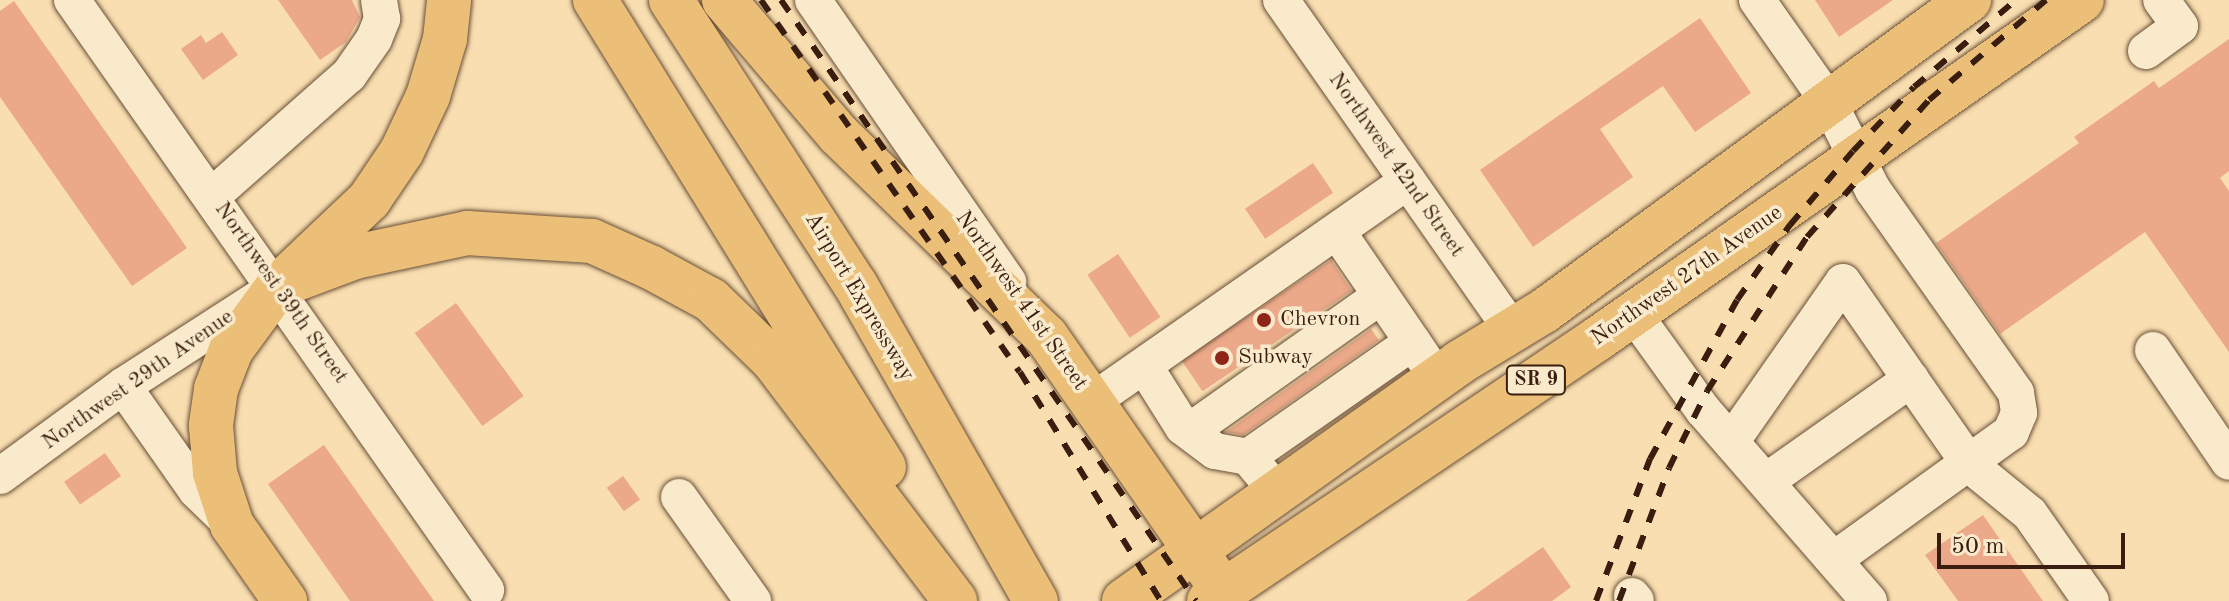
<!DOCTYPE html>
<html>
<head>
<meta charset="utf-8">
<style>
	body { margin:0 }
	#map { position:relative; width:2229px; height:601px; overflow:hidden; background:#f8deb0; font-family:"Old Standard TT",serif }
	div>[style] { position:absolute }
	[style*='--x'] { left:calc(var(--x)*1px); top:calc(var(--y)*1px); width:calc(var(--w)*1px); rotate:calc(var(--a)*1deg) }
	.building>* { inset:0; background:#eca98a; transform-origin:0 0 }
	.roads { filter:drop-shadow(0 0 2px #694e37) drop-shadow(0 0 2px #694e37) }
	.minor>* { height:36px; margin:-18px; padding:0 18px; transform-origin:18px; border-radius:18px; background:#faeacc }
	.major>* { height:44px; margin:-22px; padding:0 22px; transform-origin:22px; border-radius:22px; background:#ecbf78 }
	.highway>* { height:44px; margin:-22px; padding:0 22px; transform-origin:22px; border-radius:22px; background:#ecbf78 }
	.rail>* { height:6px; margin-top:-3px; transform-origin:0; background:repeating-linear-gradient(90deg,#391e0f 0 14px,transparent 0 28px) }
	.dots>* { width:22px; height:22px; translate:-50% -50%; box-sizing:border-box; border:4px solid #faeacc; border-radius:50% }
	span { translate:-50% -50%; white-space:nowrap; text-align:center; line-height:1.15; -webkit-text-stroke:7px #faeacc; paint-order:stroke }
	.shield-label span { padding:2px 6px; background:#faeacc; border:2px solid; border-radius:6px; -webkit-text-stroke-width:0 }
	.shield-label { font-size:20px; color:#391e0f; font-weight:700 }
	.street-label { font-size:22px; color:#391e0f }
	.poi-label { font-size:22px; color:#391e0f }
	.left { translate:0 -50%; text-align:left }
	.scale { position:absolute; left:1937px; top:533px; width:188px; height:36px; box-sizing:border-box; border:4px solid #391e0f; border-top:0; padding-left:10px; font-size:24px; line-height:28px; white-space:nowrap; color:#391e0f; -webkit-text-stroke:6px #faeacc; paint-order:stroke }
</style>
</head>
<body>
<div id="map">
	<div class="building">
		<div style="clip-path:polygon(278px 0,352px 0,360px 17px,346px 42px,320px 60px)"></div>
		<div style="clip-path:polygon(1815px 0,1893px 0,1839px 37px)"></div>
		<div style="clip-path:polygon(14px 1px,187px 248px,132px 286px,0 97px,0 11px)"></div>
		<div style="clip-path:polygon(1700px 18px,1751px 93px,1695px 132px,1663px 86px,1600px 129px,1633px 177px,1533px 247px,1480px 170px)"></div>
		<div style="clip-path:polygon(222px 32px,238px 55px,203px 80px,181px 49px,201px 35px,206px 43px)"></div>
		<div style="clip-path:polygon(2229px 39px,2229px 171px,2220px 178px,2229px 191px,2229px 352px,2145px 232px,2000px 334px,1936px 243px,2079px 143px,2074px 137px,2154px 81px,2159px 88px)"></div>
		<div style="left:1313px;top:163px;width:36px;height:82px;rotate:56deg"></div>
		<div style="left:1118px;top:254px;width:76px;height:37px;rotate:56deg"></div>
		<div style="left:1331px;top:260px;width:37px;height:180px;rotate:56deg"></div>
		<div style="left:456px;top:303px;width:115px;height:51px;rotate:54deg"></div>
		<div style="clip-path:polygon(1371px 329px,1379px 340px,1243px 435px,1226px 432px)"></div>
		<div style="clip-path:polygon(324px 445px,434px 601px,350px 601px,268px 484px)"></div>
		<div style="left:105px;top:453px;width:28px;height:50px;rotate:55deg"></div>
		<div style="left:623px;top:476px;width:29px;height:20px;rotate:54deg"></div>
		<div style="clip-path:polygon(1983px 515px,2043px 601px,1958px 601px,1925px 555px)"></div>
		<div style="clip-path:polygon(1543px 547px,1571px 587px,1552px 601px,1466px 601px)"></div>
	</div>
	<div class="roads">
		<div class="minor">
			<div style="--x:72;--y:0;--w:721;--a:54.94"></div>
			<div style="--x:813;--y:0;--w:343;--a:55.3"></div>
			<div style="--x:1281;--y:0;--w:403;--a:55"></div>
			<div style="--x:1757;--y:0;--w:123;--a:54.9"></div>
			<div style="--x:1828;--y:101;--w:100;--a:63.2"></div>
			<div style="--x:1873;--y:190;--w:248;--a:54.8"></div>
			<div style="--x:2016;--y:393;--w:20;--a:81"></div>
			<div style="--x:2019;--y:413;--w:21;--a:113"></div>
			<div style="--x:2011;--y:432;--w:217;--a:144.2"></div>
			<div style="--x:2146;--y:51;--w:42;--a:-36.3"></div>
			<div style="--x:2180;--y:26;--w:32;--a:-126"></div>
			<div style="--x:212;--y:196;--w:183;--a:-41.5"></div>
			<div style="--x:349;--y:75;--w:44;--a:-55.2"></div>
			<div style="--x:374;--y:39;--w:22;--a:-68"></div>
			<div style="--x:382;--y:19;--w:19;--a:-99"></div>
			<div style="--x:1337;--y:231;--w:156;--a:55.7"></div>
			<div style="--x:1634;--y:314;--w:118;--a:54.3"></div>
			<div style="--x:1703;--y:410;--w:253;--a:49"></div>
			<div style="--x:2153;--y:350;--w:135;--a:55.8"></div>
			<div style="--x:1145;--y:367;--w:71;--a:57.7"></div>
			<div style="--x:1183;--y:427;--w:40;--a:37"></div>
			<div style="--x:1215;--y:451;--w:34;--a:10"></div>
			<div style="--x:1248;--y:457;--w:25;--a:50"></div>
			<div style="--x:123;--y:386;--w:127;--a:54.9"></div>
			<div style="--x:196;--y:490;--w:50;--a:44.2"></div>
			<div style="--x:1091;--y:402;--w:386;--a:-34.9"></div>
			<div style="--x:1190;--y:431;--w:234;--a:-35.3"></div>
			<div style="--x:1731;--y:442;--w:195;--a:-55"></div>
			<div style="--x:1843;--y:282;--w:223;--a:55.2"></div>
			<div style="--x:1970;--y:465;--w:77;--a:39.2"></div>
			<div style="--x:2030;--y:514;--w:106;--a:55"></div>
			<div style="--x:1248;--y:457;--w:201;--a:-34.9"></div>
			<div style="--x:0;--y:476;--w:152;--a:-36.2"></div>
			<div style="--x:123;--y:386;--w:174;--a:-32.8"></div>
			<div style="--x:1768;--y:480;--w:175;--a:-35.2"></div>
			<div style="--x:679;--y:497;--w:128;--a:54.6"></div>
			<div style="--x:1632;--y:596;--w:6;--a:51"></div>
		</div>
		<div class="major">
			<div style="--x:278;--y:286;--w:79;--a:126.3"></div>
			<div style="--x:231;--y:350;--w:42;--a:111"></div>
			<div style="--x:216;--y:389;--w:37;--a:98"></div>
			<div style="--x:211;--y:426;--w:47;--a:85.1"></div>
			<div style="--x:215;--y:473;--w:55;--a:71.9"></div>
			<div style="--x:232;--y:525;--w:93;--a:55.1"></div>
			<div style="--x:1046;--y:336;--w:289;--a:55.2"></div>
			<div style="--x:1124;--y:601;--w:412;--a:-35.4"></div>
			<div style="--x:1460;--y:362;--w:98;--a:-31.3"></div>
			<div style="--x:1544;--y:311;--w:527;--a:-36.2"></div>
			<div style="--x:1209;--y:601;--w:467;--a:-34"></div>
			<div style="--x:1596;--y:340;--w:593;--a:-34.98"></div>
		</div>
		<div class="highway">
			<div style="--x:595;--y:0;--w:549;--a:58.25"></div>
			<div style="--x:671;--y:0;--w:338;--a:57.1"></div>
			<div style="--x:855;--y:284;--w:365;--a:60.3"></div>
			<div style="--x:724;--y:0;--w:177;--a:49.6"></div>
			<div style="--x:839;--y:135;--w:289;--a:44.2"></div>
			<div style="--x:291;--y:274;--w:108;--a:-43.5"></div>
			<div style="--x:369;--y:200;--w:59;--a:-56"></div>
			<div style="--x:402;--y:151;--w:61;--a:-64.7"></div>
			<div style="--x:428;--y:96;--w:59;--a:-73.4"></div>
			<div style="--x:445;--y:39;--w:39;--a:-84"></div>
			<div style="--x:278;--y:286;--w:82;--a:-20.6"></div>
			<div style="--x:355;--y:257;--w:115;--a:-12.1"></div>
			<div style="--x:467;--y:233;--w:125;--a:3.7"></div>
			<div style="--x:592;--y:241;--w:66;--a:24.2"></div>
			<div style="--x:652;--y:268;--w:67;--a:28.5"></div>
			<div style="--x:711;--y:300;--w:86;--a:44.1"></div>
			<div style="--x:773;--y:360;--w:302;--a:52.9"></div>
		</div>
	</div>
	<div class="rail">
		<div style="--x:761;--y:0;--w:453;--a:55.2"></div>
		<div style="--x:1020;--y:372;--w:269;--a:58.4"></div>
		<div style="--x:781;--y:0;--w:730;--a:55.37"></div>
		<div style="--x:1596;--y:601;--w:152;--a:-69.2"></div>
		<div style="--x:1650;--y:459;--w:181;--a:-61.3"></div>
		<div style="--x:1737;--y:300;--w:92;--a:-54.8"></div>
		<div style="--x:1790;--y:225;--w:97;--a:-49.6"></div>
		<div style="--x:1853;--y:151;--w:88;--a:-46.4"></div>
		<div style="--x:1914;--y:87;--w:134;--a:-40.5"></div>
		<div style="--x:1619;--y:601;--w:142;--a:-69.4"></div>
		<div style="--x:1669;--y:468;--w:86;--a:-63.7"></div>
		<div style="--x:1707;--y:391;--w:184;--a:-57"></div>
		<div style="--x:1807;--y:237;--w:183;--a:-48.3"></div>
		<div style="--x:1929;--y:100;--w:154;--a:-40.5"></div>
	</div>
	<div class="dots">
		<div style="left:1264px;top:320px;background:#8f2418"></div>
		<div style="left:1222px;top:358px;background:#8f2418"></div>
	</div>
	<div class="shield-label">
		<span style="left:1536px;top:380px">SR 9</span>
	</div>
	<div class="street-label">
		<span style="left:1396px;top:165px;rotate:55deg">Northwest 42nd Street</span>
		<span style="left:1687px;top:276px;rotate:-35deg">Northwest 27th Avenue</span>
		<span style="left:281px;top:293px;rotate:55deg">Northwest 39th Street</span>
		<span style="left:859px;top:297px;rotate:59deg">Airport Expressway</span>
		<span style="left:1021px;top:301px;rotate:55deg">Northwest 41st Street</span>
		<span style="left:138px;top:380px;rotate:-35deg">Northwest 29th Avenue</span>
	</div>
	<div class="poi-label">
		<span class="left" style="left:1280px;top:320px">Chevron</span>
		<span class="left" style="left:1238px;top:358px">Subway</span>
	</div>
	<div class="scale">50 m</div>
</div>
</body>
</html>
